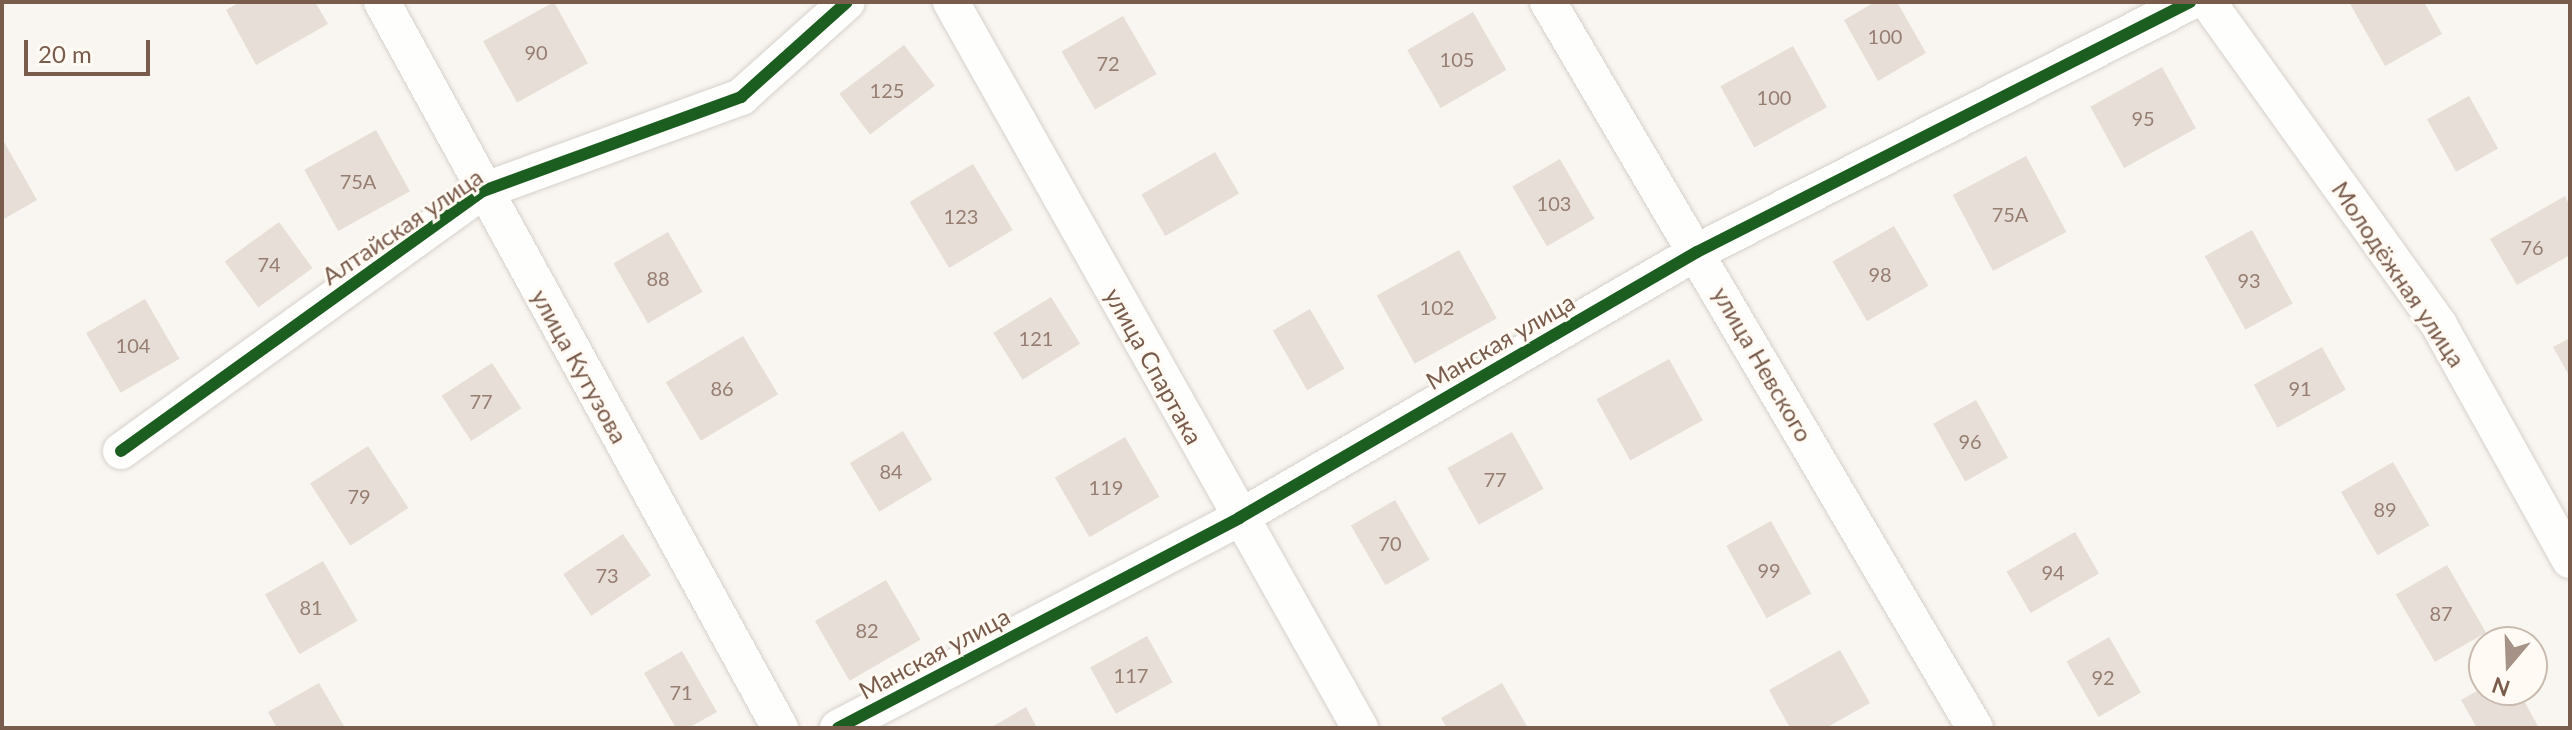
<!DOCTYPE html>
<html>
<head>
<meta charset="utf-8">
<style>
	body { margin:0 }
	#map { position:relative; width:2572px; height:730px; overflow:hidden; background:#f9f5f0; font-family:Lato,sans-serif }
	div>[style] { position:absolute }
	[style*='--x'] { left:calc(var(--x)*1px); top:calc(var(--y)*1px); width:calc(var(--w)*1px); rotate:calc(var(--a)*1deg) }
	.building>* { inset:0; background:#e6ded7; transform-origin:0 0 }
	.roads { filter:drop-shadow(0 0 2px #d7d1cb) drop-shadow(0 0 2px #d7d1cb) }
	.street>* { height:36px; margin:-18px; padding:0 18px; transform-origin:18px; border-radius:18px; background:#fefefd }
	.cycleway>* { height:12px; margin:-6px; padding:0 6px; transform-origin:6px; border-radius:6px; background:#1b5e20 }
	span { translate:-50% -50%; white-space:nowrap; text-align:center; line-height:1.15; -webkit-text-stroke:6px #fffaf3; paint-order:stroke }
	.number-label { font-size:20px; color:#977e72 }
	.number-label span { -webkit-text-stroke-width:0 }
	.street-label { font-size:24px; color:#7a5c4d }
	.frame { position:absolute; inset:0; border:4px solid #7a5c4d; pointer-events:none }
	.north { position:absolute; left:2468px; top:626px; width:80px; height:80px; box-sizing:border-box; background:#fffaf3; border:2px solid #cabbb1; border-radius:50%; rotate:199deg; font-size:22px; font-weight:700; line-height:32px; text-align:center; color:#7a5c4d }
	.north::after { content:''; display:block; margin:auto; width:28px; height:36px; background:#a69286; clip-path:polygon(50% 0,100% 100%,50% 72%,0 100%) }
	.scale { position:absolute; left:24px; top:40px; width:126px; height:36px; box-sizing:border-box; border:4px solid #7a5c4d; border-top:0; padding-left:10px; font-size:24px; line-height:28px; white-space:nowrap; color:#7a5c4d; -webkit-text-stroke:6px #fffaf3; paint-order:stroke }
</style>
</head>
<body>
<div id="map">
	<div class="building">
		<div style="clip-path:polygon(240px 2px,315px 2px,328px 24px,256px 65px,226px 10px)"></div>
		<div style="left:554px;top:2px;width:70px;height:81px;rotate:61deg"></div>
		<div style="clip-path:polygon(1875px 2px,1897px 2px,1926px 53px,1878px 81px,1844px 20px)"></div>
		<div style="clip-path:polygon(2349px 2px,2424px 2px,2442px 34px,2385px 66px)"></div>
		<div style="left:1473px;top:12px;width:67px;height:76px;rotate:60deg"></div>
		<div style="left:1123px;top:16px;width:67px;height:71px;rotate:60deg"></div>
		<div style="left:904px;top:45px;width:51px;height:81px;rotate:53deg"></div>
		<div style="left:1793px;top:46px;width:70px;height:83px;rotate:61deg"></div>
		<div style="left:2162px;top:67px;width:70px;height:82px;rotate:61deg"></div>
		<div style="left:2469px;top:96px;width:60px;height:48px;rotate:61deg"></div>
		<div style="left:376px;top:130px;width:70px;height:82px;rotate:61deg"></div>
		<div style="clip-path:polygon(2px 138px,37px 200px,2px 220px)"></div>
		<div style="left:1215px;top:152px;width:48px;height:85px;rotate:60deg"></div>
		<div style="left:2026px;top:156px;width:86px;height:83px;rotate:62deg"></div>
		<div style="left:1560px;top:159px;width:69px;height:55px;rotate:60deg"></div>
		<div style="left:973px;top:164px;width:77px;height:74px;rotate:59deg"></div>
		<div style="clip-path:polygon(2565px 196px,2570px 206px,2570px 255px,2517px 285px,2490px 239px)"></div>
		<div style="left:279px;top:222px;width:57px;height:67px;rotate:54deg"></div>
		<div style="left:1894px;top:226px;width:69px;height:71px;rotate:60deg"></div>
		<div style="left:2252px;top:230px;width:84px;height:54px;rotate:61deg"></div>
		<div style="left:668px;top:232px;width:69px;height:63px;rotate:60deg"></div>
		<div style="left:1459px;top:250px;width:78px;height:94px;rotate:61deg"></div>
		<div style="left:1051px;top:297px;width:55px;height:68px;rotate:58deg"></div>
		<div style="left:145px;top:299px;width:69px;height:68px;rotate:60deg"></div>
		<div style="left:1310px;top:309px;width:69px;height:43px;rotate:60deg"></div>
		<div style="left:743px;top:336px;width:68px;height:90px;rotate:59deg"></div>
		<div style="clip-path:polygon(2570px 338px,2570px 377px,2553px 347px)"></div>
		<div style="left:2322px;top:347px;width:49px;height:78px;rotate:61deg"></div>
		<div style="left:1669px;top:359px;width:70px;height:83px;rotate:61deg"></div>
		<div style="left:492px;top:363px;width:54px;height:60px;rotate:57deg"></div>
		<div style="left:1976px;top:400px;width:66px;height:49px;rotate:61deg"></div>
		<div style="left:903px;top:431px;width:57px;height:62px;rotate:59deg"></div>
		<div style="left:1512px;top:432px;width:65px;height:74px;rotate:61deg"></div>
		<div style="left:1125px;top:437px;width:69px;height:81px;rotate:60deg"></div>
		<div style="left:368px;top:446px;width:74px;height:69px;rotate:57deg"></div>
		<div style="left:2393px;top:462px;width:73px;height:60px;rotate:60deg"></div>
		<div style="left:1395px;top:500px;width:69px;height:51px;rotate:60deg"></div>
		<div style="left:1771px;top:521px;width:83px;height:51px;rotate:61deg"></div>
		<div style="left:2075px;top:532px;width:48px;height:79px;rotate:60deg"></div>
		<div style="left:623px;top:534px;width:50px;height:72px;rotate:56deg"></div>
		<div style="left:323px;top:561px;width:69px;height:67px;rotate:60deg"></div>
		<div style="left:2447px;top:565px;width:78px;height:59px;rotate:60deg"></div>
		<div style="left:886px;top:580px;width:69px;height:82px;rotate:60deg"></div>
		<div style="left:1147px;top:636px;width:53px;height:65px;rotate:61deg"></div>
		<div style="left:2109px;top:637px;width:64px;height:49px;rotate:60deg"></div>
		<div style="clip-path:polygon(1840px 650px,1870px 703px,1826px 728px,1790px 728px,1769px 690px)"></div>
		<div style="clip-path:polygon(682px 651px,717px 712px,688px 728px,676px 728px,644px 673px)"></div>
		<div style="clip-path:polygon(319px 683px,345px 728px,277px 728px,268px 712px)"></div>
		<div style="clip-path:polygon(1502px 683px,1528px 728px,1447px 728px,1441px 718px)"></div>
		<div style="clip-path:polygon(2484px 687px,2518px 690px,2539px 728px,2477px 728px,2461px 700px)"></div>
		<div style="clip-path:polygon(1026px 707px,1037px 728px,990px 728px)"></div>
	</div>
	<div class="roads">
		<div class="street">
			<div style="--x:382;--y:2;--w:828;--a:61.27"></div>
			<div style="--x:951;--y:2;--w:833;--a:60.6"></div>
			<div style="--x:1548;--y:2;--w:842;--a:59.54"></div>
			<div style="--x:2208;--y:2;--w:397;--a:54.4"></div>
			<div style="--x:2439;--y:325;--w:269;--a:60.9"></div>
			<div style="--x:121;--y:451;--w:446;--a:-35.7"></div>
			<div style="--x:483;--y:191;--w:275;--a:-20"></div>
			<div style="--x:741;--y:97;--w:142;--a:-41.9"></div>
			<div style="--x:838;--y:728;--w:453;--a:-27.6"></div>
			<div style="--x:1239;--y:518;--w:530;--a:-30.15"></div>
			<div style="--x:1697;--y:252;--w:553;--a:-26.89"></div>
		</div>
	</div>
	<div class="cycleway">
		<div style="--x:121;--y:451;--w:446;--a:-35.7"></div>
		<div style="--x:483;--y:191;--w:275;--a:-20"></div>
		<div style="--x:741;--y:97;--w:142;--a:-41.9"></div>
		<div style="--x:838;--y:728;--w:453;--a:-27.6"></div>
		<div style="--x:1239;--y:518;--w:530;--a:-30.15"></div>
		<div style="--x:1697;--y:252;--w:553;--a:-26.89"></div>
	</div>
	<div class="number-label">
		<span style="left:1885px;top:36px">100</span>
		<span style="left:536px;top:52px">90</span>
		<span style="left:1457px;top:59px">105</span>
		<span style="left:1108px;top:63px">72</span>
		<span style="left:887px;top:90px">125</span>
		<span style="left:1774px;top:97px">100</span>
		<span style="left:2143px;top:118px">95</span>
		<span style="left:358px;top:181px">75А</span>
		<span style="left:1554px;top:203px">103</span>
		<span style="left:2010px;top:214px">75А</span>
		<span style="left:961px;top:216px">123</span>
		<span style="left:2532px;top:247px">76</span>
		<span style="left:269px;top:264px">74</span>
		<span style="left:1880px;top:274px">98</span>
		<span style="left:658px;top:278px">88</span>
		<span style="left:2249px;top:280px">93</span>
		<span style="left:1437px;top:307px">102</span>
		<span style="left:1036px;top:338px">121</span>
		<span style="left:133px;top:345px">104</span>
		<span style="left:722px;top:388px">86</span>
		<span style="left:2300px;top:388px">91</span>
		<span style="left:481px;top:401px">77</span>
		<span style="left:1970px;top:441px">96</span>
		<span style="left:891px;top:471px">84</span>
		<span style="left:1495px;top:479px">77</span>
		<span style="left:1106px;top:487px">119</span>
		<span style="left:359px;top:496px">79</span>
		<span style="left:2385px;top:509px">89</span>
		<span style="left:1390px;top:543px">70</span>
		<span style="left:1769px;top:570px">99</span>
		<span style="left:2053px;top:572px">94</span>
		<span style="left:607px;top:575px">73</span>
		<span style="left:311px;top:607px">81</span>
		<span style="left:2441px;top:613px">87</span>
		<span style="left:867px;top:630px">82</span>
		<span style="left:1131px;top:675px">117</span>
		<span style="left:2103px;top:677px">92</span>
		<span style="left:681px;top:692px">71</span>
	</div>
	<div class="street-label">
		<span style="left:402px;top:226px;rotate:-34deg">Алтайская улица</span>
		<span style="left:2399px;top:274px;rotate:56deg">Молодёжная улица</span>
		<span style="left:1500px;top:341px;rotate:-30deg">Манская улица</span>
		<span style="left:1763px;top:364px;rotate:60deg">улица Невского</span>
		<span style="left:580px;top:366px;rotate:61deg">улица Кутузова</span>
		<span style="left:1154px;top:366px;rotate:61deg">улица Спартака</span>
		<span style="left:934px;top:653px;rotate:-28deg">Манская улица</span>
	</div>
	<div class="frame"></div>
	<div class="north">N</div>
	<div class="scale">20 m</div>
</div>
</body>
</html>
